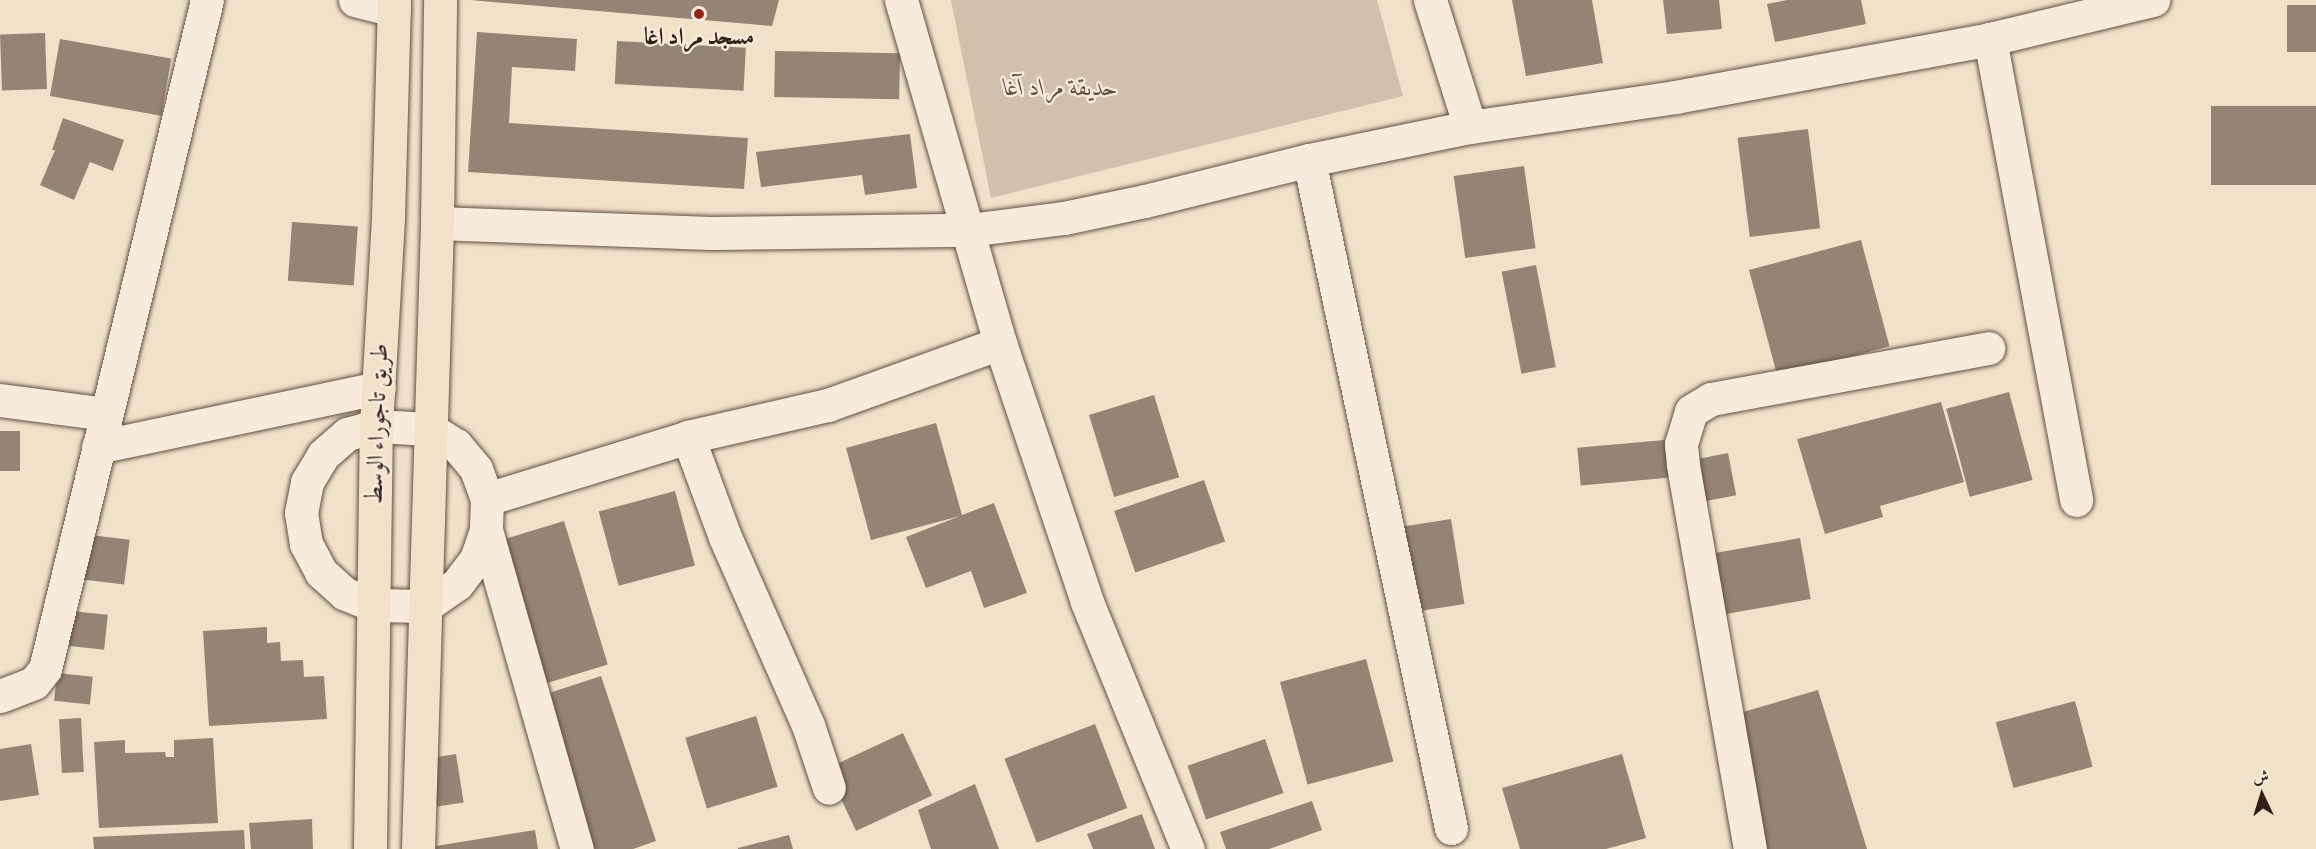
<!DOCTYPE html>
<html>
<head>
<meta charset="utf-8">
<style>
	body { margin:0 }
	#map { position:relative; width:2316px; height:849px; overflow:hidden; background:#f2e1c9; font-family:"Libre Bodoni",Amiri,serif }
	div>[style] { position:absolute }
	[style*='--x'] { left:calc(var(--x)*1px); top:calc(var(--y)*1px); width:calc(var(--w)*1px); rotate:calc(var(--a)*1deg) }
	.green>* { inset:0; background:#d1c0ab }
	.building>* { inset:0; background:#958473; transform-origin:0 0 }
	.roads { filter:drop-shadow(0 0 2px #605043) drop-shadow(0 0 2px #605043) }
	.minor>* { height:33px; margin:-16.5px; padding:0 16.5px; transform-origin:16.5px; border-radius:16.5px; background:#f7ecdc }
	.major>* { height:33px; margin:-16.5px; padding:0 16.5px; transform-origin:16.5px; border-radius:16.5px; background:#f2e1c9 }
	.dots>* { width:16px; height:16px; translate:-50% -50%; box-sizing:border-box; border:3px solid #f7ecdc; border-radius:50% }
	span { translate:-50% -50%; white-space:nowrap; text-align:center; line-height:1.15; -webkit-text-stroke:4.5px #f7ecdc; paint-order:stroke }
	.poi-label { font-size:24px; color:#302016; font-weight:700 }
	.park-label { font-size:24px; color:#605043; font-style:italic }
	.street-label { font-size:24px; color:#302016 }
	.north { position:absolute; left:2232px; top:765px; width:60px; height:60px; -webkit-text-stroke:4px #f7ecdc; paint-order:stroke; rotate:356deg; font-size:16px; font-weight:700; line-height:24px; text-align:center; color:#302016 }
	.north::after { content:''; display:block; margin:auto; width:21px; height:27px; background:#302016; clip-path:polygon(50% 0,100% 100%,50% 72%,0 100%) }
</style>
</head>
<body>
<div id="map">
	<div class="green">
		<div style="clip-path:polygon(951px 0,1377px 0,1403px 96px,991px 198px)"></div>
	</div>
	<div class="building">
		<div style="clip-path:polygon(470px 0,779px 0,772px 26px)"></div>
		<div style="clip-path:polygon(1512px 0,1592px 0,1603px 63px,1526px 76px)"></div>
		<div style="clip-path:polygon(1663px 0,1719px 0,1722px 29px,1667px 34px)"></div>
		<div style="clip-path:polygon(1787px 0,1861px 0,1866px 24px,1775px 42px,1767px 4px)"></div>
		<div style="left:2316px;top:5px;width:47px;height:29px;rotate:90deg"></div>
		<div style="clip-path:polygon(477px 32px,577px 39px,575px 71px,512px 67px,509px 123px,748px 138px,744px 189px,468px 172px)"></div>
		<div style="left:45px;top:33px;width:56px;height:45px;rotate:88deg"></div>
		<div style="left:60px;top:39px;width:113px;height:58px;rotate:10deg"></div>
		<div style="left:617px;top:41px;width:129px;height:43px;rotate:3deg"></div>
		<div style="left:775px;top:51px;width:125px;height:46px;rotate:1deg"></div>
		<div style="left:2316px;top:106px;width:79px;height:105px;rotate:90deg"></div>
		<div style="clip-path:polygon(63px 118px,124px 140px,113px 171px,90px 162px,74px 200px,40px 185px,55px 150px,52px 150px)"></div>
		<div style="left:1808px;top:129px;width:100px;height:71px;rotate:83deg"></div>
		<div style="clip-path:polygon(910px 134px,917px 188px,865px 195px,862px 175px,761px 187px,756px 152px)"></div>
		<div style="left:1524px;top:166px;width:83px;height:71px;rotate:82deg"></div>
		<div style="left:292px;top:222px;width:66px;height:59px;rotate:4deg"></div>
		<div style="left:1861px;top:240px;width:110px;height:116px;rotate:75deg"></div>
		<div style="left:1536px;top:265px;width:104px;height:35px;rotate:79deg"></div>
		<div style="left:2009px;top:392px;width:91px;height:65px;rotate:75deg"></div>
		<div style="left:1154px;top:395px;width:86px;height:68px;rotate:73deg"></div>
		<div style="clip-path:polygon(1941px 402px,1964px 482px,1880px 506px,1883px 517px,1825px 534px,1797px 439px)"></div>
		<div style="clip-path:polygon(936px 423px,962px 515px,994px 503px,1027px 593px,984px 608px,971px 571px,926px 588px,906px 537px,960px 516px,871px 540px,846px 448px)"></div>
		<div style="left:0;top:431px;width:20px;height:40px"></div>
		<div style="left:1665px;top:440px;width:38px;height:88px;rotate:85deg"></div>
		<div style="left:1728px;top:453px;width:43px;height:48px;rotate:79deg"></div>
		<div style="left:1204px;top:480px;width:65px;height:95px;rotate:71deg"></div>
		<div style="left:675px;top:491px;width:77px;height:79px;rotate:75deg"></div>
		<div style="left:1451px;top:519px;width:86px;height:58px;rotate:81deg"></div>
		<div style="left:564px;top:521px;width:150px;height:66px;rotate:73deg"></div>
		<div style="left:82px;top:534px;width:48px;height:45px;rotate:7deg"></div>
		<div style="left:1800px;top:538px;width:62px;height:102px;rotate:80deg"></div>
		<div style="left:71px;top:611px;width:37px;height:35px;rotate:6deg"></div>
		<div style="clip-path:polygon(267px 627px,267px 643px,280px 642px,281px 661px,303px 660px,304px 677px,324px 676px,327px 719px,209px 726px,203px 631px)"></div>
		<div style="left:1366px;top:659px;width:106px;height:89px;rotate:75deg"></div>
		<div style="left:57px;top:673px;width:36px;height:28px;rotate:6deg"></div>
		<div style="clip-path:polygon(601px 676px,656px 841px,633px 849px,594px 849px,543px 695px)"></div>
		<div style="clip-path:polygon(1818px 690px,1867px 849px,1766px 849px,1726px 717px)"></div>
		<div style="left:2075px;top:701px;width:68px;height:82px;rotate:75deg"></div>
		<div style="left:756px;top:716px;width:74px;height:74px;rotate:73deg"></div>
		<div style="left:81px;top:718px;width:54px;height:22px;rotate:87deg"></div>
		<div style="left:1095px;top:724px;width:90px;height:97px;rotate:69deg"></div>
		<div style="left:903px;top:733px;width:69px;height:84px;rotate:65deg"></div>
		<div style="clip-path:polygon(213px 738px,218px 823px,99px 828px,94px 742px,125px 740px,125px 753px,165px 752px,166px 757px,174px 757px,174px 740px)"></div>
		<div style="left:1265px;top:739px;width:57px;height:82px;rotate:71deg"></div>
		<div style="clip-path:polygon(31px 744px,39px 795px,0 801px,0 749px)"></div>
		<div style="left:456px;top:754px;width:49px;height:27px;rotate:81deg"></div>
		<div style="clip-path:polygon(1622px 754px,1646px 838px,1606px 849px,1520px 849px,1502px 788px)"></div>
		<div style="clip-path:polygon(975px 784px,999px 849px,931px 849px,918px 810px)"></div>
		<div style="clip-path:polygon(1312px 801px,1322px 830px,1269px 849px,1226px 849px,1220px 832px)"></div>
		<div style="clip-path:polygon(1142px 814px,1155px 849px,1093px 849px,1087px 834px)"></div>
		<div style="clip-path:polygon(312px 819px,313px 849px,251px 849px,249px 823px)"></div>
		<div style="clip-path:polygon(244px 830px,245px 849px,94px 849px,93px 837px)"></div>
		<div style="clip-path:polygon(535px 830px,538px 849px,436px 849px,436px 846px)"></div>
		<div style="clip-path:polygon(789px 835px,793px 849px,738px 849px,738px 848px)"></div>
	</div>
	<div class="roads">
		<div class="minor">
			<div style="--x:355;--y:0;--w:40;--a:14.4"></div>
			<div style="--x:901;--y:0;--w:357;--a:73.9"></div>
			<div style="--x:1000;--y:343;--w:273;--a:71.4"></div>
			<div style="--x:1087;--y:602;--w:267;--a:67.8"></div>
			<div style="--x:1430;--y:0;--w:133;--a:72.5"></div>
			<div style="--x:1990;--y:39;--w:469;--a:79.4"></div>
			<div style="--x:1309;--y:160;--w:683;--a:78"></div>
			<div style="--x:437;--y:223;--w:274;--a:2.1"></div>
			<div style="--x:711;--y:233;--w:258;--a:-0.7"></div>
			<div style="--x:969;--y:230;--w:96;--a:-7.2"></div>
			<div style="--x:1064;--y:218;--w:83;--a:-11.9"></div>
			<div style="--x:1145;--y:201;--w:169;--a:-14"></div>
			<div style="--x:1309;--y:160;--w:164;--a:-11.6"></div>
			<div style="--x:1470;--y:127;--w:207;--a:-8.3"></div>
			<div style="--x:1675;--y:97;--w:320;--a:-10.4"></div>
			<div style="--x:1990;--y:39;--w:168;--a:-13.5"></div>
			<div style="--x:0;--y:400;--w:107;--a:7.5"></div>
			<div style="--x:376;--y:426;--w:54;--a:3.2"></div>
			<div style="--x:430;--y:429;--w:31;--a:32"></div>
			<div style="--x:456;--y:445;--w:31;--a:50"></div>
			<div style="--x:476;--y:469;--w:32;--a:70"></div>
			<div style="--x:487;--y:499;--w:31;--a:92"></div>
			<div style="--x:486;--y:530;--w:31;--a:109"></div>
			<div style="--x:476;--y:559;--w:31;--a:127"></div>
			<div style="--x:457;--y:584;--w:38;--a:145"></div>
			<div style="--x:426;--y:606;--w:53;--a:-178.9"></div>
			<div style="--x:373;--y:605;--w:31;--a:-158"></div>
			<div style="--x:344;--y:593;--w:31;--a:-138"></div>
			<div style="--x:321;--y:572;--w:32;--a:-118"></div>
			<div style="--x:306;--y:544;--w:31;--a:-99"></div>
			<div style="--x:301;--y:513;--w:32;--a:-79"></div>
			<div style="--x:307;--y:482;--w:31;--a:-59"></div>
			<div style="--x:323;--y:455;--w:32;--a:-41"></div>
			<div style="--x:347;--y:434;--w:30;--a:-15"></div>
			<div style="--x:688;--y:437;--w:107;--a:69.7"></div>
			<div style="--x:725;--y:537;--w:206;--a:66.2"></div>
			<div style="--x:808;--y:725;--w:66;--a:71.6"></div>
			<div style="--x:98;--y:447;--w:287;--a:-11.9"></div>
			<div style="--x:487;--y:499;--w:210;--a:-17.1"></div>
			<div style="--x:688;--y:437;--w:144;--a:-12.9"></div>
			<div style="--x:828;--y:405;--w:183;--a:-19.8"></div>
			<div style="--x:486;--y:530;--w:332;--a:74.1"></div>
			<div style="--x:0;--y:696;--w:36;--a:-21"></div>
			<div style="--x:34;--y:683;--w:18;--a:-52"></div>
			<div style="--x:45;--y:669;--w:688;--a:-76.39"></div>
			<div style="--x:1750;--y:849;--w:391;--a:-99.9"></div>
			<div style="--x:1683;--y:464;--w:20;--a:-96"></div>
			<div style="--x:1681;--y:444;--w:34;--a:-73"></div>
			<div style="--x:1691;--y:411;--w:23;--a:-31"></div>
			<div style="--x:1711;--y:399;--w:282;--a:-10.4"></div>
		</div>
		<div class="major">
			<div style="--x:370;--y:849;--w:423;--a:-89.2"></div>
			<div style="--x:376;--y:426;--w:209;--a:-86.7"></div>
			<div style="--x:388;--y:217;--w:217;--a:-88.4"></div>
			<div style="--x:418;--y:849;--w:626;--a:-88.26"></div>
			<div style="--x:437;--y:223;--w:223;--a:-89.2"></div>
		</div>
	</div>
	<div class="dots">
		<div style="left:699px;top:14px;background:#8f2418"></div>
	</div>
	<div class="poi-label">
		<span style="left:699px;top:38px">مسجد مراد اغا</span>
	</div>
	<div class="park-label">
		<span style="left:1061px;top:89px">حديقة مراد آغا</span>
	</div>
	<div class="street-label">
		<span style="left:378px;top:424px;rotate:-88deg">طريق تاجوراء الوسط</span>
	</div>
	<div class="north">ش</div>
</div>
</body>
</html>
